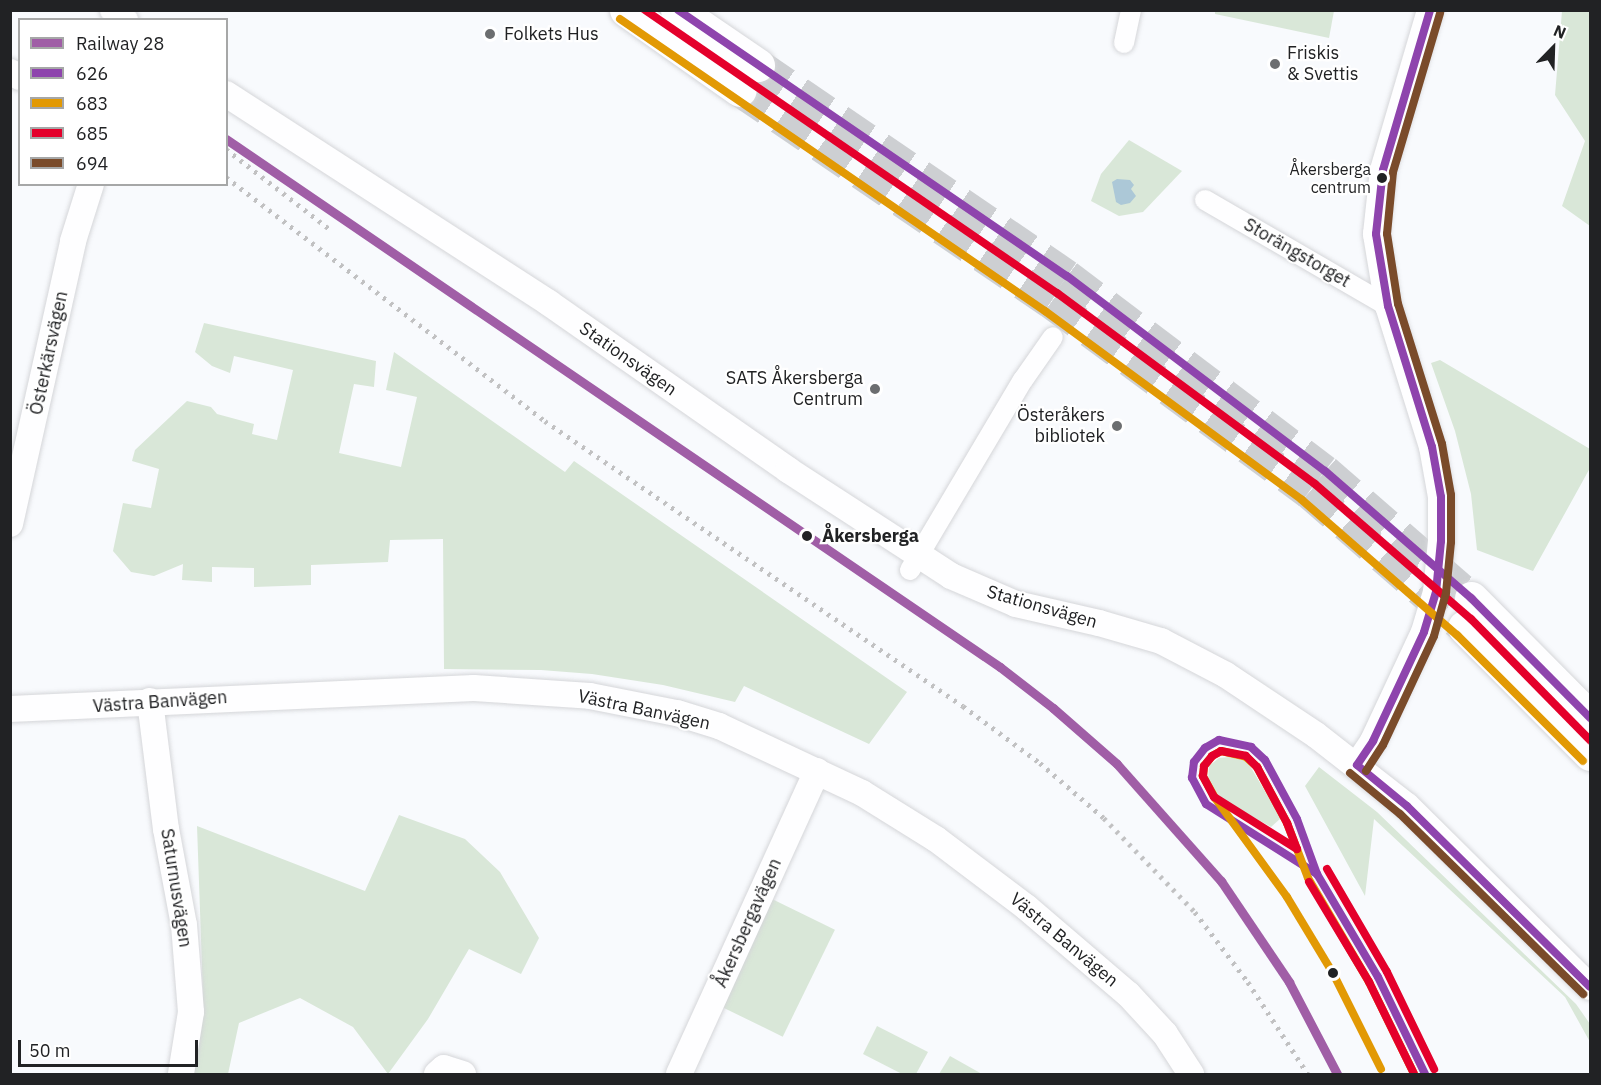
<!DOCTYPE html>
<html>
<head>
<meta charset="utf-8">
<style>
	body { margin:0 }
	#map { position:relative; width:1601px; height:1085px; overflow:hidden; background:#f8fafd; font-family:"IBM Plex Sans",sans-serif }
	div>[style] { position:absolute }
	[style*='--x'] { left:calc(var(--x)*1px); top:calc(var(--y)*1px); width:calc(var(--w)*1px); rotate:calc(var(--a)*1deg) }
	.green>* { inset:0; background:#d9e7d8; transform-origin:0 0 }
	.water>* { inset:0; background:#acc8d7 }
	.primary-tunnel>* { height:33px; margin-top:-16.5px; transform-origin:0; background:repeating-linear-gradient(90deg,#cdcfd2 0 33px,transparent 0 49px) }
	.roads { filter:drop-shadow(0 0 2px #d5d6d9) drop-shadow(0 0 2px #d5d6d9) }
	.pedestrian>* { height:20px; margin:-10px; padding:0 10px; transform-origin:10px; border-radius:10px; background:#fefeff }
	.minor>* { height:26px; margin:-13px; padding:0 13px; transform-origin:13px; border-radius:13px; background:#fefeff }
	.primary>* { height:33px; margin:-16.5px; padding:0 16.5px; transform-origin:16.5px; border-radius:16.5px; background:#fefeff }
	.rail>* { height:4.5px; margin-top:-2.25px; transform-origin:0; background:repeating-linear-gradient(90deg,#c1c1c2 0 3px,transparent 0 9px) }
	.bus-1>* { height:8px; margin:-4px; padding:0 4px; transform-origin:4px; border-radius:4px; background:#8e44ad }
	.bus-2>* { height:8px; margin:-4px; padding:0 4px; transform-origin:4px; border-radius:4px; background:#e29904 }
	.bus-3>* { height:8px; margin:-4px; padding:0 4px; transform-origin:4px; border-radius:4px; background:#e4002b }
	.bus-4>* { height:8px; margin:-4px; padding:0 4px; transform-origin:4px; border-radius:4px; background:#7a4b2a }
	.rail-1>* { height:9px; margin:-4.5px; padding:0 4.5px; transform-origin:4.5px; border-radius:4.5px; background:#a05ea6 }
	.dots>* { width:16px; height:16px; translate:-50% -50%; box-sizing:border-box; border:3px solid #fff; border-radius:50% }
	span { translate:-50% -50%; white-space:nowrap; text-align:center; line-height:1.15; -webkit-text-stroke:4.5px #fff; paint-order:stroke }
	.bus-label { font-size:16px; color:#212224 }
	.right { translate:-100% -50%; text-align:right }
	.poi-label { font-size:18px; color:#212224 }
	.left { translate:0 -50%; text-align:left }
	.street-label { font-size:18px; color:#212224 }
	.stop-label { font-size:18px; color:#212224; font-weight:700 }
	.frame { position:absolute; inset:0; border:12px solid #212224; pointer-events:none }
	.legend { position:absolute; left:18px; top:18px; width:210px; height:168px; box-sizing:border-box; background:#fff; border:2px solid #a6a7a7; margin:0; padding:8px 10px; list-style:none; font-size:18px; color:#212224 }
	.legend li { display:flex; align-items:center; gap:12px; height:30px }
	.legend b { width:30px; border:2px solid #a6a7a7 }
	.north { position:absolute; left:1523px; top:18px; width:60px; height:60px; -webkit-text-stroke:4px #fff; paint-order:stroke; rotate:23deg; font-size:16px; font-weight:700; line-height:24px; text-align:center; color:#212224 }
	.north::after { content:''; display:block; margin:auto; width:21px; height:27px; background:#212224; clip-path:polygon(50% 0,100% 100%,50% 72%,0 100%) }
	.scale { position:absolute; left:18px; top:1040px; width:180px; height:27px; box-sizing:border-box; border:3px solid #212224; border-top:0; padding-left:8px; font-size:18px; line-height:21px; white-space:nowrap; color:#212224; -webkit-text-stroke:4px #fff; paint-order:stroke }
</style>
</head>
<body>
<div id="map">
	<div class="green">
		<div style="clip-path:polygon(1215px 11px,1215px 10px,1334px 11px,1329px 38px,1215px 14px)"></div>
		<div style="clip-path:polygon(1562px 11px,1590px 11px,1590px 226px,1562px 206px,1585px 141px,1555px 95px)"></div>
		<div style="clip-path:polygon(1129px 140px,1182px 171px,1143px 212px,1119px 216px,1091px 201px,1101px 174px)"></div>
		<div style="clip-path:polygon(204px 323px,376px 361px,374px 387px,354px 384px,339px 453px,401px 467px,417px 397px,386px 390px,394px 352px,565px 472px,574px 461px,907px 692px,869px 744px,744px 686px,735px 702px,663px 685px,592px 674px,541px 670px,444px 669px,443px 539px,390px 540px,388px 562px,311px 565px,311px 585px,254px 587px,254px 568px,212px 567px,212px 582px,182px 580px,183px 564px,154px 576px,131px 572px,113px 551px,123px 503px,151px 508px,159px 469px,132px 461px,135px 450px,187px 401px,211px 407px,217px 414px,254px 424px,252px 434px,277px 440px,293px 370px,234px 356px,230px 373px,212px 366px,195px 352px)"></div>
		<div style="clip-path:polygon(1440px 360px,1590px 449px,1590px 468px,1533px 571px,1477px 550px,1471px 494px,1455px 431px,1431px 363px)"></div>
		<div style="clip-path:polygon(1229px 757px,1247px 761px,1281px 818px,1271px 827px,1218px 797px,1208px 780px,1209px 766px,1219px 758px)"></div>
		<div style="clip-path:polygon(1319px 767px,1377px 812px,1576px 1004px,1590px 1024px,1590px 1042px,1565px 997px,1374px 819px,1365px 896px,1305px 786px)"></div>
		<div style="clip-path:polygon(399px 815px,465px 839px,500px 872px,539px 938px,521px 974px,469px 949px,428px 1019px,388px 1074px,353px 1027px,300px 998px,239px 1023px,228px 1074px,191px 1074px,203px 996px,197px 826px,365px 891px)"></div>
		<div style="left:772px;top:899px;width:70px;height:119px;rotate:26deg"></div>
		<div style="clip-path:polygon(877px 1026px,928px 1052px,916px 1074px,902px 1074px,863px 1054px)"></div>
		<div style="clip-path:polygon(950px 1056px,982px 1074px,939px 1074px)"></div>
	</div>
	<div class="water">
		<div style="clip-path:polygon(1117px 179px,1130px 180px,1134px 185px,1131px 189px,1136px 196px,1130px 203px,1121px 205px,1116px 202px,1112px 182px)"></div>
	</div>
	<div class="primary-tunnel">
		<div style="--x:758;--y:65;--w:374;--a:34.3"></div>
		<div style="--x:1067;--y:276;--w:323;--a:37.1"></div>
		<div style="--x:1325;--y:471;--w:194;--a:41"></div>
		<div style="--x:740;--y:90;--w:376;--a:34.3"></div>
		<div style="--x:1051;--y:302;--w:320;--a:36.4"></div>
		<div style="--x:1309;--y:492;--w:206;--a:41.1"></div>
	</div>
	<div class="roads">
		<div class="pedestrian">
			<div style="--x:1124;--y:43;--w:34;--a:-78"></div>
			<div style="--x:1205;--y:200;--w:211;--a:30.1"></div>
			<div style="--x:910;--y:570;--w:221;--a:-59.3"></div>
			<div style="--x:1023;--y:380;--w:52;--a:-55.1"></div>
		</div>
		<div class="minor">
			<div style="--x:113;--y:10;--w:16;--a:40"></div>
			<div style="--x:10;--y:72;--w:11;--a:27"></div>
			<div style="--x:226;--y:94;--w:385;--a:32.9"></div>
			<div style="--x:549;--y:303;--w:292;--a:34.9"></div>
			<div style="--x:788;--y:470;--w:194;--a:33"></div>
			<div style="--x:951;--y:576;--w:71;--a:23.3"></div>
			<div style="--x:1016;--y:604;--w:85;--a:12.9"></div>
			<div style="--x:1099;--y:623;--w:65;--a:16.2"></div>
			<div style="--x:1161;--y:641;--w:73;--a:27.6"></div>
			<div style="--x:1226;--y:675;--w:108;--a:33.7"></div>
			<div style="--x:1316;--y:735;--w:115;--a:38"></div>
			<div style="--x:1407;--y:806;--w:257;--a:44.7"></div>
			<div style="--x:10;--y:524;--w:290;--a:-77.4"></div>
			<div style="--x:73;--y:241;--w:60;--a:-72.5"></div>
			<div style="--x:150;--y:701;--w:129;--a:82.9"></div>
			<div style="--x:166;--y:829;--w:98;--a:79.4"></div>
			<div style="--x:184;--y:925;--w:87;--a:85.4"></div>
			<div style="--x:191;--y:1012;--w:63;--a:99.2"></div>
			<div style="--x:10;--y:709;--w:464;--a:-2.6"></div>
			<div style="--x:474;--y:688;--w:116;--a:3.9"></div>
			<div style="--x:590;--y:696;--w:89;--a:11.1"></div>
			<div style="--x:677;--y:713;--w:44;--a:17.2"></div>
			<div style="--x:719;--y:726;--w:158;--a:25.1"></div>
			<div style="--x:862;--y:793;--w:87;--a:31.9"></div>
			<div style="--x:936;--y:839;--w:113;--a:37.1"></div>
			<div style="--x:1026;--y:907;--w:134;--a:40.5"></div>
			<div style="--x:1128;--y:994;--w:54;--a:47.2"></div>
			<div style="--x:1165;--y:1034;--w:48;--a:57"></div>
			<div style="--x:1357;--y:765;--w:29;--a:-56"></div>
			<div style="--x:1373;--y:741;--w:120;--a:-64.9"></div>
			<div style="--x:1424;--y:632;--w:42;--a:-73.3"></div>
			<div style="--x:1436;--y:592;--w:51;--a:-84.4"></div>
			<div style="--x:1441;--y:541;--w:44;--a:-90"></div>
			<div style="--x:1441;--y:497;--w:51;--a:-100.2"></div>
			<div style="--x:1432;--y:447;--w:148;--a:-107.3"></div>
			<div style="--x:1388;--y:306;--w:73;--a:-99.5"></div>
			<div style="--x:1376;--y:234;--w:64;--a:-83.8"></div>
			<div style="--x:1383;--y:170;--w:167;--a:-73.6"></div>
			<div style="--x:437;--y:1074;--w:9;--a:-41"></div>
			<div style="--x:444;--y:1068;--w:20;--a:18"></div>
			<div style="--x:679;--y:1074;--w:333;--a:-65.5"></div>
		</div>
		<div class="primary">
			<div style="--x:626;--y:10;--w:139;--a:35.1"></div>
			<div style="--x:677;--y:10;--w:98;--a:34.2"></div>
			<div style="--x:1471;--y:598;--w:169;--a:45.2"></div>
			<div style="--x:1464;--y:627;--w:179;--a:45.2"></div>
		</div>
	</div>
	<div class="rail">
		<div style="--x:226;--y:149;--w:134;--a:37.7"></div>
		<div style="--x:226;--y:177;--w:402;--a:37.4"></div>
		<div style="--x:545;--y:421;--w:506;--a:34.29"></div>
		<div style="--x:963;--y:706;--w:96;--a:36.5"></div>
		<div style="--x:1040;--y:763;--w:84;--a:40.7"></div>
		<div style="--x:1104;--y:818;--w:131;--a:45.9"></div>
		<div style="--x:1195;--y:912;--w:88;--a:52.9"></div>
		<div style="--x:1248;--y:982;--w:110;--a:56.9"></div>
	</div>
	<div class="bus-1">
		<div style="--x:678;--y:10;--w:471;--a:34.4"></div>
		<div style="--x:1067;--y:276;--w:323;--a:37.1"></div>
		<div style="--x:1325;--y:471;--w:194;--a:41"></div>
		<div style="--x:1471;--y:598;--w:169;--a:45.2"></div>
		<div style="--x:1219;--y:740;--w:33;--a:12"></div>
		<div style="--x:1251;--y:747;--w:19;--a:43"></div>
		<div style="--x:1265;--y:760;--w:67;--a:61.5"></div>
		<div style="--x:1297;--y:819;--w:59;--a:70"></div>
		<div style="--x:1317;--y:874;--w:131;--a:-147.8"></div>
		<div style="--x:1206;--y:804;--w:30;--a:-118"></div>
		<div style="--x:1192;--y:778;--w:16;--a:-83"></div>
		<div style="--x:1194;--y:762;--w:18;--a:-52"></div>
		<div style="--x:1205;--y:748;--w:16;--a:-30"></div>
		<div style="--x:1357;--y:765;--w:29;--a:-56"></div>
		<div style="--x:1373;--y:741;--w:120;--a:-64.9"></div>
		<div style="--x:1424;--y:632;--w:42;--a:-73.3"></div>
		<div style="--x:1436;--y:592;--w:51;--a:-84.4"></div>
		<div style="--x:1441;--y:541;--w:44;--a:-90"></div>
		<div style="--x:1441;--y:497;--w:51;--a:-100.2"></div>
		<div style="--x:1432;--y:447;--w:148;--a:-107.3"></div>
		<div style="--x:1388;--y:306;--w:73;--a:-99.5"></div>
		<div style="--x:1376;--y:234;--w:64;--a:-83.8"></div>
		<div style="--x:1383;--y:170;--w:167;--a:-73.6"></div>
		<div style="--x:1357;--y:765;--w:65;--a:39.4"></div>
		<div style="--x:1407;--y:806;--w:257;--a:44.7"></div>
		<div style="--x:1317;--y:874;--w:120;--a:59.4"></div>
		<div style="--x:1378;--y:977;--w:108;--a:64.1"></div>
	</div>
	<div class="bus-2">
		<div style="--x:620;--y:19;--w:516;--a:34.49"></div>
		<div style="--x:1045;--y:311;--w:319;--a:36.3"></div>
		<div style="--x:1302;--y:500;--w:206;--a:41.1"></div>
		<div style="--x:1457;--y:635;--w:178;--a:45"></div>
		<div style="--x:1381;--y:1069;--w:105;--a:-116.6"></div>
		<div style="--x:1334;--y:975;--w:91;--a:-121.1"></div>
		<div style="--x:1287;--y:897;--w:122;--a:-126"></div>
		<div style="--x:1215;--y:798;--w:25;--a:-119"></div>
		<div style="--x:1203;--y:776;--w:10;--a:-84"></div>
		<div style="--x:1204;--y:766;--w:13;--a:-51"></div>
		<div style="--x:1212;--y:756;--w:10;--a:-29"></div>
		<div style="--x:1221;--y:751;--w:26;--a:13"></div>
		<div style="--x:1246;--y:757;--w:15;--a:42"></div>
		<div style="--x:1257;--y:767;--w:64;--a:61.8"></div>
		<div style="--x:1287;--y:823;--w:59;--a:69.1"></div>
		<div style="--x:1308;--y:878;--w:121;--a:59.6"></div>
		<div style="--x:1369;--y:982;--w:102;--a:63.9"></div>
	</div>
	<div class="bus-3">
		<div style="--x:645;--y:10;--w:500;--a:34.5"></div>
		<div style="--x:1057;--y:293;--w:321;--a:36.5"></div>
		<div style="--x:1315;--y:484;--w:206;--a:40.9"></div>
		<div style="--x:1471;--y:619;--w:170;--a:45.5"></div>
		<div style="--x:1221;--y:751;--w:25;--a:11"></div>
		<div style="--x:1246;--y:756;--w:16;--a:45"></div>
		<div style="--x:1257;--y:767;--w:64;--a:61.8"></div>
		<div style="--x:1287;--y:823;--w:28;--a:69"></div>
		<div style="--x:1297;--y:849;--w:98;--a:-147.9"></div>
		<div style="--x:1214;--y:797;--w:24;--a:-118"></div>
		<div style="--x:1203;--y:776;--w:10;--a:-84"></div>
		<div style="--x:1204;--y:766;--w:13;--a:-51"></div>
		<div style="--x:1212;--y:756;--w:10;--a:-29"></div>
		<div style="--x:1327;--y:869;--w:119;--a:59.8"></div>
		<div style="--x:1387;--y:972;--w:108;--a:64.1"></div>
		<div style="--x:1309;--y:882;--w:117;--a:59"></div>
		<div style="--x:1369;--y:982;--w:102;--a:63.9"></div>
	</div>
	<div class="bus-4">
		<div style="--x:1366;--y:771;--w:31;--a:-57"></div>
		<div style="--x:1383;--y:745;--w:120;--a:-64.9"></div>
		<div style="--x:1434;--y:636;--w:45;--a:-74.4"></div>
		<div style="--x:1446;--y:593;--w:51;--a:-84.4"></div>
		<div style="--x:1451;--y:542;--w:47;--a:-90"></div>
		<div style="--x:1451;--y:495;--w:52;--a:-100"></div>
		<div style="--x:1442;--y:444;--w:147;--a:-107.4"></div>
		<div style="--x:1398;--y:304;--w:71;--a:-98.9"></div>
		<div style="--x:1387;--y:234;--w:62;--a:-84.5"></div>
		<div style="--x:1393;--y:172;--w:166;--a:-73.5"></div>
		<div style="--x:1350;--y:773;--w:65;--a:39.4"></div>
		<div style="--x:1400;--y:814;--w:257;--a:44.5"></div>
	</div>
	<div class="rail-1">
		<div style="--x:226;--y:139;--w:937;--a:34.3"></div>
		<div style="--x:1000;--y:667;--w:67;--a:37.7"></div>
		<div style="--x:1053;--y:708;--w:85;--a:41.2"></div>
		<div style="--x:1117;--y:764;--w:157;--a:48.4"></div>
		<div style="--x:1221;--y:881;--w:122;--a:56"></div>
		<div style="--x:1289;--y:982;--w:104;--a:62.4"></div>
	</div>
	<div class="dots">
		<div style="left:490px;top:34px;background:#6c6e70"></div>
		<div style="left:1275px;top:64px;background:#6c6e70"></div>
		<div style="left:1382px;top:178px;background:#212224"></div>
		<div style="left:875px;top:389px;background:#6c6e70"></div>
		<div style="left:1117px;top:426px;background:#6c6e70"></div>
		<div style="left:807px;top:536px;background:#212224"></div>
		<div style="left:1333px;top:973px;background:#212224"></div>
	</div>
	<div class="bus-label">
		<span class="right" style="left:1371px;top:178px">Åkersberga<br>centrum</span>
	</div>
	<div class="poi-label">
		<span class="left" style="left:504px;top:34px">Folkets Hus</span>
		<span class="left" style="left:1287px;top:64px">Friskis<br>&amp; Svettis</span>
		<span class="right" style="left:863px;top:389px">SATS Åkersberga<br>Centrum</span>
		<span class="right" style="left:1105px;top:426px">Österåkers<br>bibliotek</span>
	</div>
	<div class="street-label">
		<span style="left:1297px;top:253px;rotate:30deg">Storängstorget</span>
		<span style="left:49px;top:353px;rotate:-78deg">Österkärsvägen</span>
		<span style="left:628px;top:359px;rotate:35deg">Stationsvägen</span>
		<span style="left:1042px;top:607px;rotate:16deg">Stationsvägen</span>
		<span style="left:160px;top:702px;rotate:-4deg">Västra Banvägen</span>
		<span style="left:644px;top:710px;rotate:12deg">Västra Banvägen</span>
		<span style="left:176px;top:888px;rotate:81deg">Saturnusvägen</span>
		<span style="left:748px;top:923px;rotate:-66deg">Åkersbergavägen</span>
		<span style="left:1064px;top:940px;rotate:40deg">Västra Banvägen</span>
	</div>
	<div class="stop-label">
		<span class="left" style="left:822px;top:536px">Åkersberga</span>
	</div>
	<div class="frame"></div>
	<ul class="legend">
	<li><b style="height:8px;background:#a05ea6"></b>Railway 28</li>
	<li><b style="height:8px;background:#8e44ad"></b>626</li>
	<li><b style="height:8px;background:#e29904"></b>683</li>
	<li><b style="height:8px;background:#e4002b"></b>685</li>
	<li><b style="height:8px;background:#7a4b2a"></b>694</li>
	</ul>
	<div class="north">N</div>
	<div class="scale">50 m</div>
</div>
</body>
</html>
